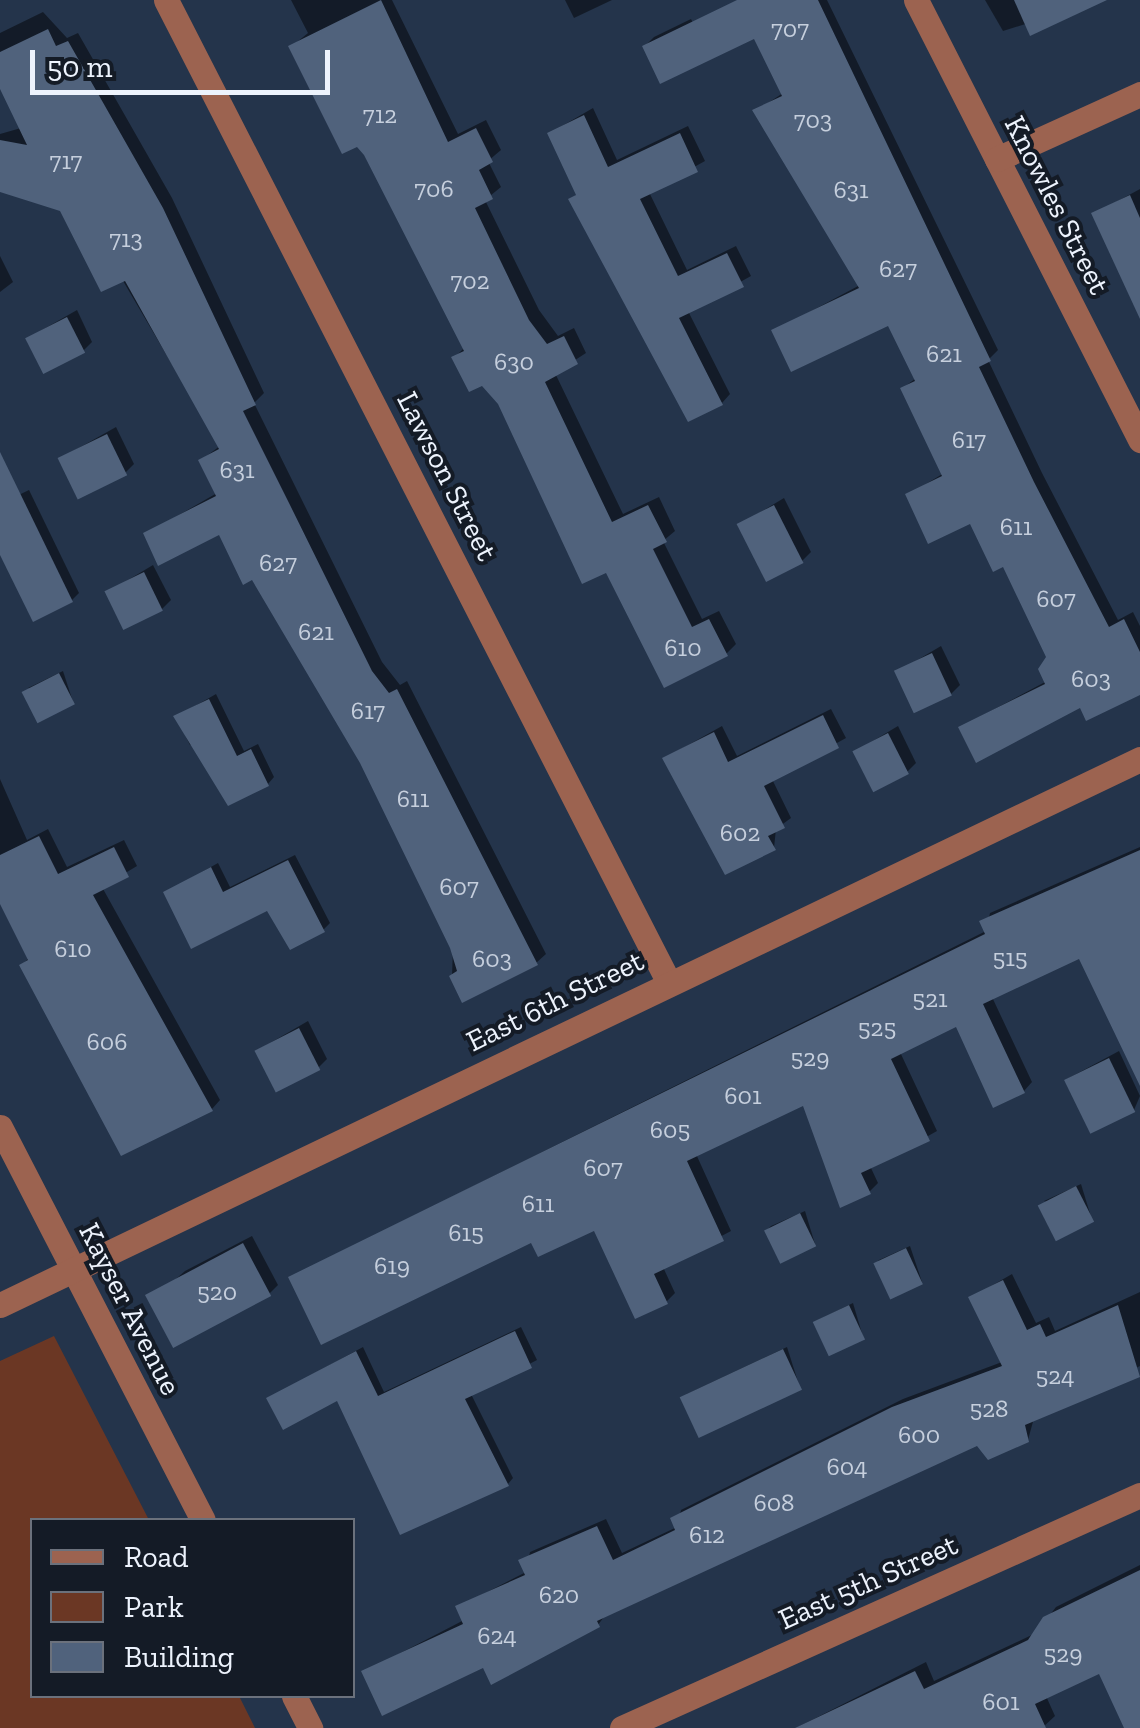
<!DOCTYPE html>
<html>
<head>
<meta charset="utf-8">
<style>
	body { margin:0 }
	#map { position:relative; width:1140px; height:1728px; overflow:hidden; background:#24344b; font-family:"Zilla Slab",serif }
	div>[style] { position:absolute }
	[style*='--x'] { left:calc(var(--x)*1px); top:calc(var(--y)*1px); width:calc(var(--w)*1px); rotate:calc(var(--a)*1deg) }
	.green>* { inset:0; background:#6b3724 }
	.shadow>* { inset:0; background:#0007 }
	.building>* { inset:0; background:#50627c; transform-origin:0 0 }
	.minor>* { height:25px; margin:-12.5px; padding:0 12.5px; transform-origin:12.5px; border-radius:12.5px; background:#9c6350 }
	span { translate:-50% -50%; white-space:nowrap; text-align:center; line-height:1.15; -webkit-text-stroke:8px #141b26; paint-order:stroke }
	.number-label { font-size:25px; color:#c6cfdd }
	.number-label span { -webkit-text-stroke-width:0 }
	.street-label { font-size:30px; color:#edf3fd }
	.legend { position:absolute; left:30px; top:1518px; width:325px; height:180px; box-sizing:border-box; background:#141b26; border:2px solid #6b717c; margin:0; padding:12px 18px; list-style:none; font-size:30px; color:#edf3fd }
	.legend li { display:flex; align-items:center; gap:20px; height:50px }
	.legend b { width:50px; border:2px solid #6b717c }
	.scale { position:absolute; left:30px; top:50px; width:300px; height:45px; box-sizing:border-box; border:5px solid #edf3fd; border-top:0; padding-left:12px; font-size:30px; line-height:35px; white-space:nowrap; color:#edf3fd; -webkit-text-stroke:8px #141b26; paint-order:stroke }
</style>
</head>
<body>
<div id="map">
	<div class="green">
		<div style="clip-path:polygon(54px 1336px,149px 1520px,32px 1520px,32px 1696px,239px 1696px,255px 1728px,0 1728px,0 1361px)"></div>
	</div>
	<div class="shadow">
		<div style="clip-path:polygon(291px 0,392px 0,458px 134px,486px 120px,501px 150px,488px 161px,501px 187px,485px 200px,539px 310px,558px 336px,574px 328px,586px 353px,555px 373px,623px 514px,659px 497px,675px 531px,663px 541px,702px 619px,719px 611px,736px 644px,726px 654px,607px 570px,501px 402px,454px 358px,465px 347px,366px 153px,291px 47px,308px 33px)"></div>
		<div style="clip-path:polygon(565px 0,612px 0,574px 18px)"></div>
		<div style="clip-path:polygon(738px 0,827px 0,998px 350px,988px 360px,1042px 473px,1118px 620px,1133px 612px,1140px 626px,1140px 692px,961px 727px,1047px 681px,1049px 657px,1004px 564px,971px 521px,908px 495px,944px 473px,903px 388px,916px 378px,889px 323px,774px 331px,860px 285px,756px 111px,783px 93px)"></div>
		<div style="clip-path:polygon(985px 0,1102px 0,1003px 31px)"></div>
		<div style="clip-path:polygon(43px 12px,67px 38px,78px 33px,172px 198px,264px 393px,254px 403px,382px 662px,400px 685px,407px 681px,546px 954px,536px 963px,452px 976px,453px 948px,362px 762px,253px 577px,220px 532px,146px 534px,217px 493px,201px 460px,220px 446px,79px 206px,0 189px,0 134px,21px 128px,0 83px,0 33px)"></div>
		<div style="clip-path:polygon(691px 19px,708px 54px,645px 46px,654px 37px)"></div>
		<div style="clip-path:polygon(593px 108px,617px 160px,688px 126px,705px 161px,649px 192px,687px 270px,736px 246px,751px 276px,688px 311px,730px 394px,722px 403px,572px 199px,578px 193px,550px 133px)"></div>
		<div style="clip-path:polygon(1140px 189px,1140px 297px,1094px 214px)"></div>
		<div style="clip-path:polygon(0 256px,13px 282px,0 292px)"></div>
		<div style="clip-path:polygon(77px 310px,92px 342px,83px 351px,28px 338px)"></div>
		<div style="clip-path:polygon(116px 427px,134px 464px,125px 473px,61px 458px)"></div>
		<div style="clip-path:polygon(29px 490px,79px 593px,72px 600px,0 538px,0 504px)"></div>
		<div style="clip-path:polygon(784px 498px,811px 552px,802px 561px,739px 525px)"></div>
		<div style="clip-path:polygon(153px 565px,171px 600px,162px 609px,108px 592px)"></div>
		<div style="clip-path:polygon(941px 646px,960px 685px,951px 694px,897px 672px)"></div>
		<div style="clip-path:polygon(63px 671px,73px 702px,28px 688px)"></div>
		<div style="clip-path:polygon(216px 694px,244px 751px,258px 744px,274px 777px,268px 784px,199px 741px,190px 745px,176px 717px)"></div>
		<div style="clip-path:polygon(831px 709px,846px 738px,772px 779px,791px 818px,776px 829px,774px 848px,665px 758px,722px 726px,737px 756px)"></div>
		<div style="clip-path:polygon(898px 726px,916px 763px,907px 772px,856px 751px)"></div>
		<div style="clip-path:polygon(0 779px,27px 840px,48px 829px,67px 867px,124px 840px,137px 866px,102px 887px,220px 1100px,212px 1109px,22px 965px,30px 957px,0 897px)"></div>
		<div style="clip-path:polygon(1140px 847px,1140px 1041px,1080px 956px,992px 997px,1032px 1082px,1024px 1091px,994px 1105px,957px 1024px,900px 1052px,937px 1131px,871px 1168px,878px 1183px,869px 1192px,804px 1102px,696px 1154px,731px 1231px,663px 1267px,675px 1293px,666px 1302px,595px 1227px,291px 1277px,986px 931px,990px 913px)"></div>
		<div style="clip-path:polygon(295px 855px,330px 923px,323px 930px,268px 908px,166px 892px,218px 863px,230px 887px)"></div>
		<div style="clip-path:polygon(308px 1021px,327px 1059px,318px 1068px,258px 1050px)"></div>
		<div style="clip-path:polygon(1119px 1051px,1140px 1096px,1134px 1110px,1067px 1079px)"></div>
		<div style="clip-path:polygon(1081px 1184px,1092px 1220px,1044px 1201px)"></div>
		<div style="clip-path:polygon(805px 1211px,815px 1244px,767px 1230px,771px 1226px)"></div>
		<div style="clip-path:polygon(252px 1236px,278px 1285px,269px 1294px,151px 1301px,185px 1271px)"></div>
		<div style="clip-path:polygon(910px 1246px,922px 1282px,876px 1264px,879px 1260px)"></div>
		<div style="clip-path:polygon(1012px 1274px,1036px 1323px,1049px 1317px,1055px 1331px,1140px 1292px,1140px 1366px,1034px 1418px,1028px 1440px,978px 1443px,606px 1614px,598px 1625px,484px 1665px,364px 1672px,464px 1620px,458px 1607px,526px 1572px,530px 1552px,606px 1519px,622px 1553px,677px 1527px,681px 1510px,903px 1399px,1002px 1362px,972px 1297px)"></div>
		<div style="clip-path:polygon(853px 1303px,863px 1337px,820px 1319px)"></div>
		<div style="clip-path:polygon(521px 1327px,537px 1360px,471px 1394px,513px 1478px,508px 1484px,338px 1398px,269px 1398px,363px 1347px,384px 1392px)"></div>
		<div style="clip-path:polygon(787px 1347px,800px 1388px,687px 1394px)"></div>
		<div style="clip-path:polygon(1140px 1565px,1140px 1728px,1127px 1728px,1100px 1671px,1046px 1696px,1055px 1716px,1042px 1728px,796px 1728px,926px 1662px,934px 1681px,1036px 1633px,1056px 1607px)"></div>
	</div>
	<div class="building">
		<div style="clip-path:polygon(381px 0,448px 142px,476px 128px,493px 162px,479px 170px,493px 199px,475px 208px,529px 320px,547px 344px,564px 336px,578px 364px,545px 382px,612px 522px,648px 505px,667px 542px,653px 549px,692px 627px,709px 619px,728px 656px,664px 688px,606px 573px,582px 584px,498px 404px,482px 386px,469px 392px,451px 357px,464px 351px,364px 155px,357px 147px,342px 154px,288px 46px)"></div>
		<div style="clip-path:polygon(737px 0,818px 0,991px 361px,979px 367px,1034px 482px,1109px 627px,1124px 619px,1140px 652px,1140px 695px,1086px 721px,1080px 708px,976px 763px,958px 727px,1045px 684px,1038px 669px,1046px 657px,1003px 567px,993px 572px,970px 524px,928px 544px,905px 494px,942px 476px,900px 388px,915px 381px,888px 326px,791px 372px,771px 330px,859px 288px,752px 110px,782px 96px,754px 39px,660px 84px,642px 46px)"></div>
		<div style="clip-path:polygon(1014px 0,1107px 0,1030px 36px)"></div>
		<div style="clip-path:polygon(48px 29px,56px 46px,68px 41px,163px 208px,256px 405px,243px 411px,290px 505px,372px 671px,389px 693px,397px 689px,538px 965px,462px 1003px,449px 976px,457px 971px,450px 948px,360px 763px,252px 580px,243px 585px,219px 535px,158px 566px,143px 533px,216px 496px,198px 460px,219px 449px,125px 281px,101px 292px,60px 211px,0 192px,0 140px,27px 145px,0 89px,0 52px)"></div>
		<div style="clip-path:polygon(584px 115px,608px 167px,680px 133px,698px 172px,640px 199px,678px 276px,727px 253px,744px 287px,679px 318px,723px 405px,688px 422px,568px 199px,576px 195px,547px 133px)"></div>
		<div style="clip-path:polygon(1130px 195px,1140px 218px,1140px 319px,1091px 213px)"></div>
		<div style="left:67px;top:317px;width:40px;height:47px;rotate:63deg"></div>
		<div style="left:107px;top:434px;width:46px;height:55px;rotate:64deg"></div>
		<div style="clip-path:polygon(0 452px,73px 602px,33px 622px,0 555px)"></div>
		<div style="left:774px;top:505px;width:65px;height:42px;rotate:63deg"></div>
		<div style="left:144px;top:572px;width:43px;height:44px;rotate:64deg"></div>
		<div style="left:932px;top:653px;width:47px;height:42px;rotate:65deg"></div>
		<div style="left:59px;top:673px;width:35px;height:42px;rotate:63deg"></div>
		<div style="clip-path:polygon(209px 699px,237px 756px,251px 749px,269px 786px,228px 806px,173px 716px)"></div>
		<div style="clip-path:polygon(823px 715px,839px 748px,764px 786px,785px 828px,768px 836px,776px 850px,725px 875px,662px 758px,714px 732px,728px 762px)"></div>
		<div style="left:888px;top:733px;width:46px;height:40px;rotate:63deg"></div>
		<div style="clip-path:polygon(39px 836px,58px 874px,114px 847px,129px 877px,93px 895px,213px 1111px,121px 1156px,19px 965px,28px 960px,0 904px,0 855px)"></div>
		<div style="clip-path:polygon(1140px 850px,1140px 1086px,1079px 959px,983px 1004px,1025px 1093px,993px 1108px,956px 1027px,891px 1059px,930px 1141px,861px 1173px,871px 1194px,840px 1208px,803px 1106px,687px 1161px,724px 1241px,654px 1274px,668px 1304px,635px 1319px,594px 1231px,538px 1257px,531px 1243px,321px 1345px,288px 1277px,985px 934px,979px 921px)"></div>
		<div style="clip-path:polygon(288px 860px,325px 932px,290px 950px,267px 911px,191px 949px,163px 892px,211px 867px,223px 892px)"></div>
		<div style="left:299px;top:1028px;width:47px;height:50px;rotate:63deg"></div>
		<div style="left:1109px;top:1058px;width:60px;height:50px;rotate:64deg"></div>
		<div style="left:1076px;top:1186px;width:40px;height:43px;rotate:63deg"></div>
		<div style="left:800px;top:1213px;width:37px;height:40px;rotate:64deg"></div>
		<div style="left:243px;top:1243px;width:60px;height:111px;rotate:62deg"></div>
		<div style="left:906px;top:1248px;width:40px;height:36px;rotate:65deg"></div>
		<div style="clip-path:polygon(1003px 1280px,1027px 1330px,1040px 1324px,1046px 1337px,1118px 1305px,1140px 1377px,1025px 1425px,1029px 1442px,988px 1460px,977px 1446px,597px 1621px,600px 1627px,491px 1685px,483px 1668px,382px 1716px,361px 1671px,463px 1624px,455px 1606px,525px 1575px,518px 1560px,597px 1526px,613px 1560px,675px 1530px,670px 1518px,892px 1407px,1002px 1366px,968px 1297px)"></div>
		<div style="left:849px;top:1305px;width:38px;height:40px;rotate:65deg"></div>
		<div style="clip-path:polygon(515px 1331px,532px 1368px,465px 1399px,509px 1486px,400px 1535px,337px 1401px,283px 1430px,266px 1398px,356px 1351px,378px 1396px)"></div>
		<div style="left:783px;top:1349px;width:45px;height:114px;rotate:65deg"></div>
		<div style="clip-path:polygon(1140px 1570px,1140px 1728px,1124px 1728px,1099px 1674px,1035px 1704px,1046px 1728px,795px 1728px,915px 1671px,924px 1689px,1028px 1640px,1043px 1617px)"></div>
	</div>
	<div class="minor">
		<div style="--x:166;--y:0;--w:1104;--a:62.9"></div>
		<div style="--x:916;--y:0;--w:494;--a:63"></div>
		<div style="--x:997;--y:159;--w:157;--a:-24.4"></div>
		<div style="--x:0;--y:1127;--w:442;--a:62.7"></div>
		<div style="--x:0;--y:1305;--w:1264;--a:-25.59"></div>
		<div style="--x:294;--y:1696;--w:36;--a:63"></div>
		<div style="--x:622;--y:1728;--w:568;--a:-24.22"></div>
	</div>
	<div class="number-label">
		<span style="left:790px;top:28px">707</span>
		<span style="left:380px;top:114px">712</span>
		<span style="left:813px;top:119px">703</span>
		<span style="left:66px;top:160px">717</span>
		<span style="left:434px;top:188px">706</span>
		<span style="left:851px;top:189px">631</span>
		<span style="left:126px;top:238px">713</span>
		<span style="left:898px;top:268px">627</span>
		<span style="left:470px;top:280px">702</span>
		<span style="left:944px;top:353px">621</span>
		<span style="left:514px;top:361px">630</span>
		<span style="left:969px;top:439px">617</span>
		<span style="left:237px;top:469px">631</span>
		<span style="left:1016px;top:526px">611</span>
		<span style="left:278px;top:562px">627</span>
		<span style="left:1056px;top:598px">607</span>
		<span style="left:316px;top:631px">621</span>
		<span style="left:683px;top:647px">610</span>
		<span style="left:1091px;top:678px">603</span>
		<span style="left:368px;top:710px">617</span>
		<span style="left:413px;top:798px">611</span>
		<span style="left:740px;top:832px">602</span>
		<span style="left:459px;top:886px">607</span>
		<span style="left:73px;top:948px">610</span>
		<span style="left:1010px;top:957px">515</span>
		<span style="left:492px;top:958px">603</span>
		<span style="left:930px;top:998px">521</span>
		<span style="left:877px;top:1027px">525</span>
		<span style="left:107px;top:1041px">606</span>
		<span style="left:810px;top:1057px">529</span>
		<span style="left:743px;top:1095px">601</span>
		<span style="left:670px;top:1129px">605</span>
		<span style="left:603px;top:1167px">607</span>
		<span style="left:538px;top:1203px">611</span>
		<span style="left:466px;top:1232px">615</span>
		<span style="left:392px;top:1265px">619</span>
		<span style="left:217px;top:1291px">520</span>
		<span style="left:1055px;top:1375px">524</span>
		<span style="left:989px;top:1408px">528</span>
		<span style="left:919px;top:1434px">600</span>
		<span style="left:847px;top:1466px">604</span>
		<span style="left:774px;top:1502px">608</span>
		<span style="left:707px;top:1534px">612</span>
		<span style="left:559px;top:1594px">620</span>
		<span style="left:497px;top:1635px">624</span>
		<span style="left:1063px;top:1653px">529</span>
		<span style="left:1001px;top:1701px">601</span>
	</div>
	<div class="street-label">
		<span style="left:1057px;top:205px;rotate:63deg">Knowles Street</span>
		<span style="left:447px;top:476px;rotate:63deg">Lawson Street</span>
		<span style="left:555px;top:1001px;rotate:-26deg">East 6th Street</span>
		<span style="left:130px;top:1309px;rotate:63deg">Kayser Avenue</span>
		<span style="left:868px;top:1582px;rotate:-24deg">East 5th Street</span>
	</div>
	<ul class="legend">
	<li><b style="height:12px;background:#9c6350"></b>Road</li>
	<li><b style="height:28px;background:#6b3724"></b>Park</li>
	<li><b style="height:28px;background:#50627c"></b>Building</li>
	</ul>
	<div class="scale">50 m</div>
</div>
</body>
</html>
